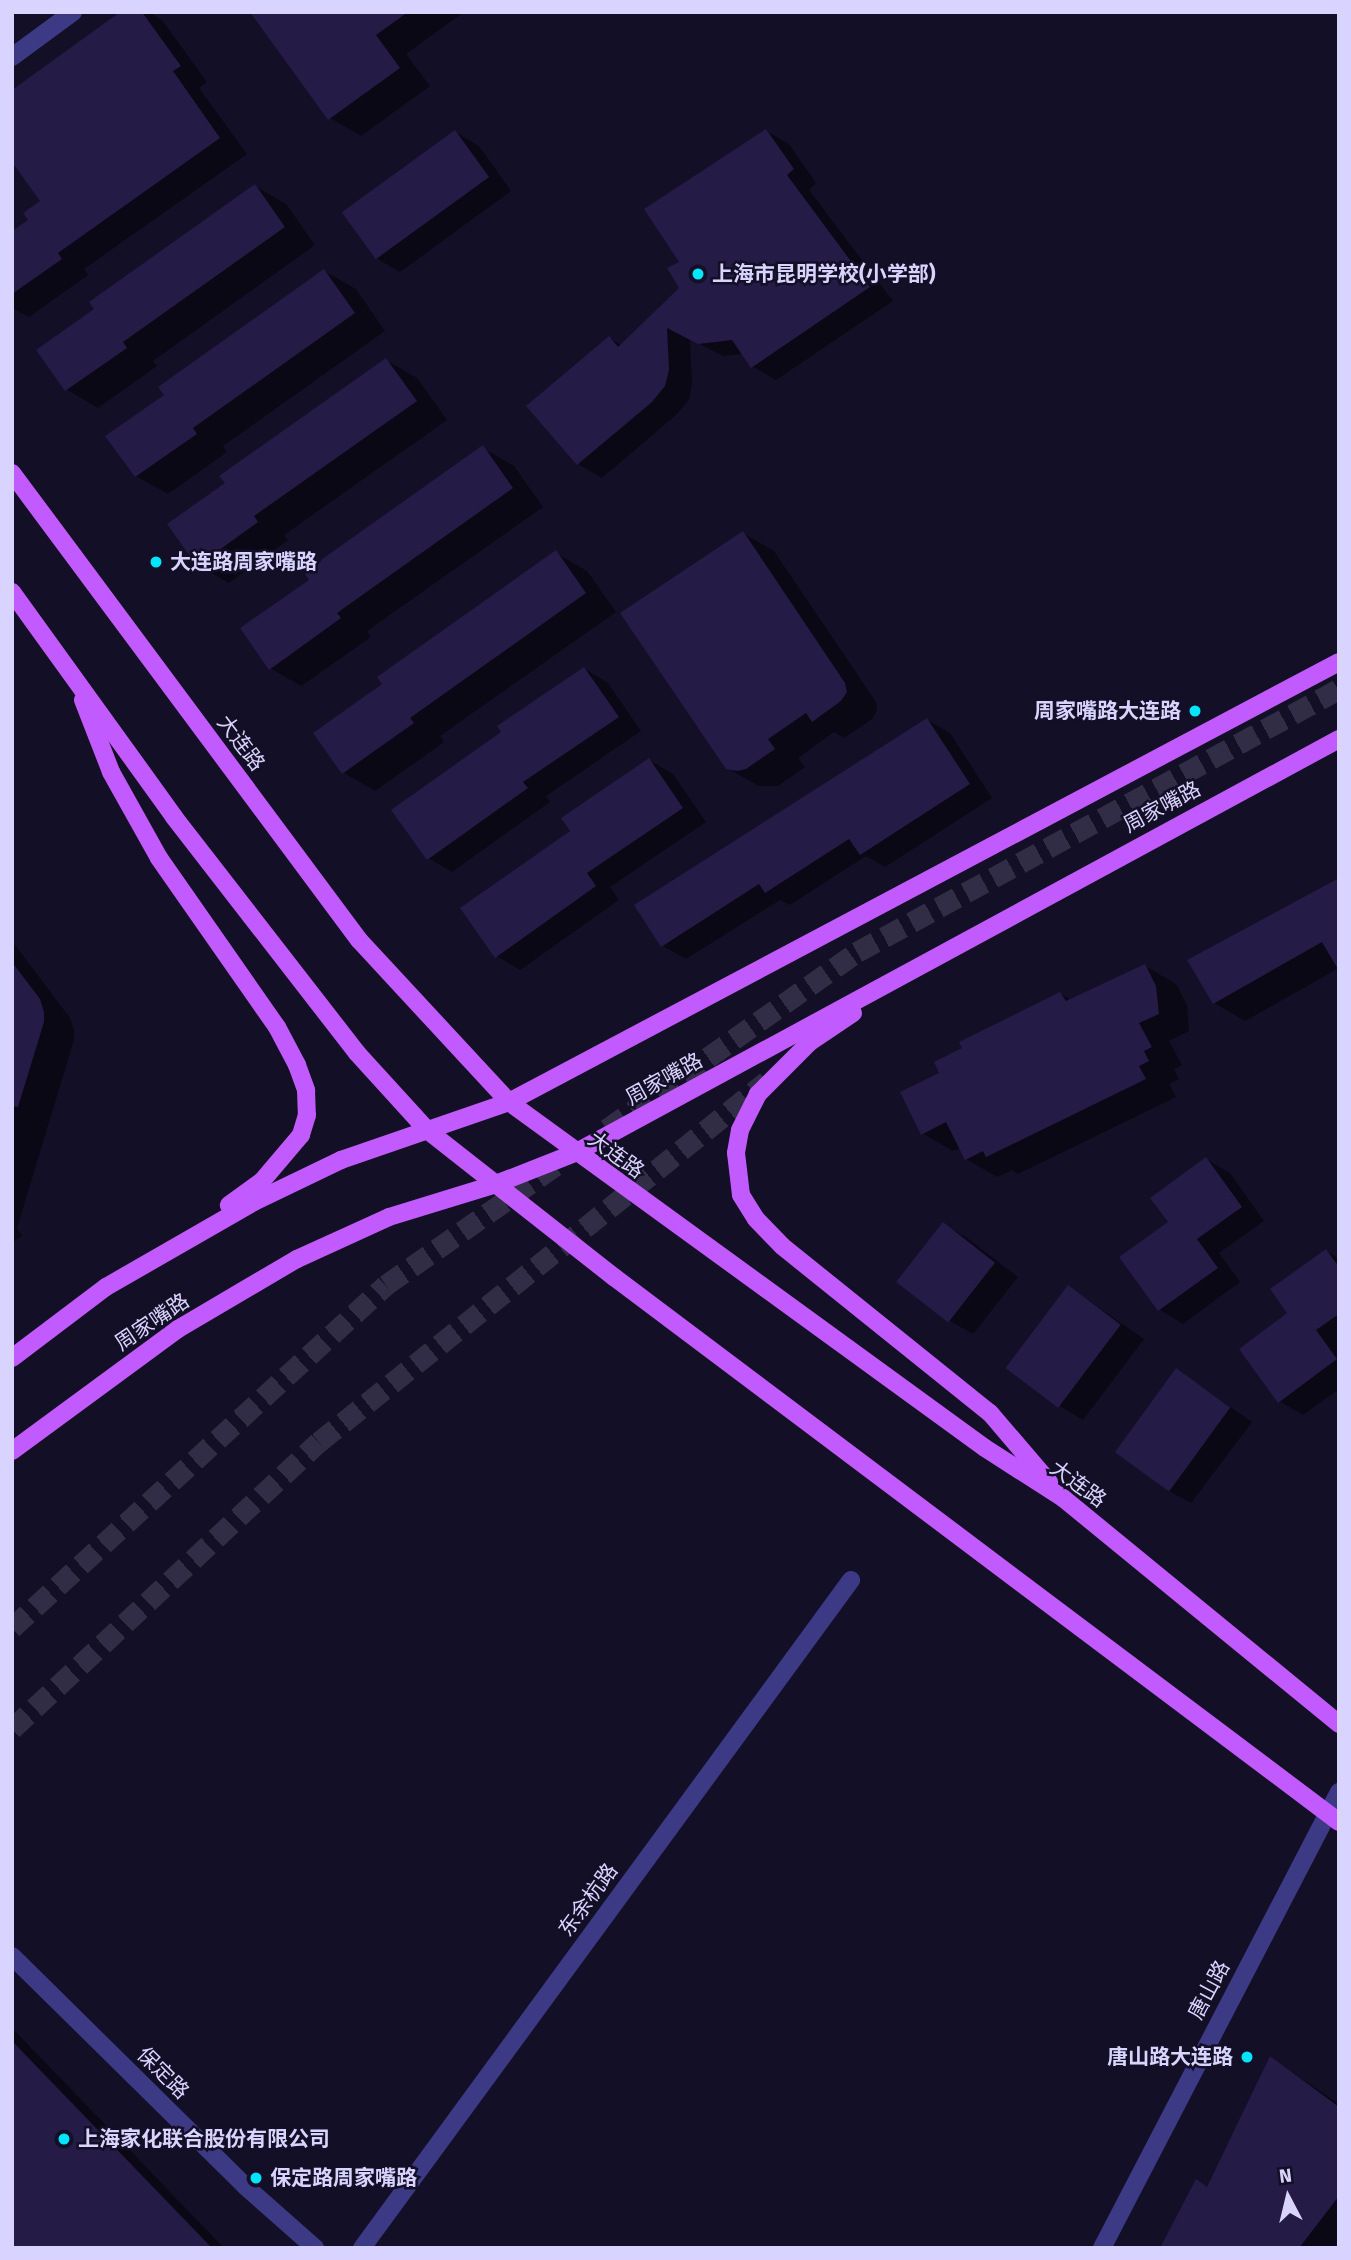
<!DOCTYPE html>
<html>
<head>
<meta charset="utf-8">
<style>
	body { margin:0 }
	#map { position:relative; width:1351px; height:2260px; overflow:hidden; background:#130f26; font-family:"Fira Sans","Noto Sans SC",sans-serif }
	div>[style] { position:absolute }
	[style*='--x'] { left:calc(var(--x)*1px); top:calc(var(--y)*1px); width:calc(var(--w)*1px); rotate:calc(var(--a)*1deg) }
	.shadow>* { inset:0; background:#0007 }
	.building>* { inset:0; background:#241b47; transform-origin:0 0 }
	.highway-tunnel>* { height:21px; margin-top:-10.5px; transform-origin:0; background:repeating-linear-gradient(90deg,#312d47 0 21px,transparent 0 31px) }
	.minor>* { height:18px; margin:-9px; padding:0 9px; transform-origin:9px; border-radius:9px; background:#3d3a85 }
	.major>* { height:18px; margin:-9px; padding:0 9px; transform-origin:9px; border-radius:9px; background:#c25bff }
	.dots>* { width:19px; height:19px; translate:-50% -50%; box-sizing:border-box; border:4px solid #130f26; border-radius:50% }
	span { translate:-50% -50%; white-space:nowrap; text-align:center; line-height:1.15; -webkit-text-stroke:5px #130f26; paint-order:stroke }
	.poi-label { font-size:21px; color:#d9d4ff; font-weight:700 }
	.left { translate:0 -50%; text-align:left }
	.right { translate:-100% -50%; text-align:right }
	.street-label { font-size:21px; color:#d9d4ff }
	.frame { position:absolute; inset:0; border:14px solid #d9d4ff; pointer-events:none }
	.north { position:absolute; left:1253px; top:2162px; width:70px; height:70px; -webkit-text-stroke:5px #130f26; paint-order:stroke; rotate:353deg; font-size:19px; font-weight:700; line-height:28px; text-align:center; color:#d9d4ff }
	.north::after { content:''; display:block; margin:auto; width:24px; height:32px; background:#d9d4ff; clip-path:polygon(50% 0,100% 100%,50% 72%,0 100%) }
</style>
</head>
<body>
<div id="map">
	<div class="shadow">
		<div style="clip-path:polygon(123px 12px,149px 12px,162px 20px,207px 82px,199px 88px,247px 154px,84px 269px,88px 275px,29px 317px,12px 308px,12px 234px,31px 220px,43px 201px)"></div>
		<div style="clip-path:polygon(252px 12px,464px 12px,406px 54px,430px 86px,361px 136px,330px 118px)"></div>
		<div style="clip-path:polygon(766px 131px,789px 144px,816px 183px,809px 190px,893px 301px,776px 380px,752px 366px,744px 354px,723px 356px,690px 339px,692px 384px,689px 400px,676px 415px,602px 478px,578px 464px,609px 338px,621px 345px,681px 289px,682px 262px)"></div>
		<div style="clip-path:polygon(455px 132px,479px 146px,511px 191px,400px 272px,376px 258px)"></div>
		<div style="clip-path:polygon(255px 186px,286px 204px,315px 245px,153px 361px,157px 366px,98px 408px,67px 390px,38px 350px,96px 310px)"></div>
		<div style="clip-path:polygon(324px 271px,356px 289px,385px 331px,223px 446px,227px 452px,168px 494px,136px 476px,166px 395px)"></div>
		<div style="clip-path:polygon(386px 360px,417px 378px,447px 420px,284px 535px,288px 540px,229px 583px,198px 565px,228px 484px)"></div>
		<div style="clip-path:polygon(483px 448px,514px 466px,543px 507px,367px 631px,371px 637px,301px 686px,270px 668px,311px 580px)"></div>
		<div style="clip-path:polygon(743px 533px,774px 551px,876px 702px,877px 711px,872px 719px,844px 738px,834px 732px,798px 758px,805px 767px,778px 786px,759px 786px,727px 768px)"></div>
		<div style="clip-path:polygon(556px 553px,587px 571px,616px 612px,440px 736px,444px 742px,375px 791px,344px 773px,384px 685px)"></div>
		<div style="clip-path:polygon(585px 669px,608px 683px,641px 731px,546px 796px,550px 802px,452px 872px,428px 858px,503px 733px)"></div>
		<div style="clip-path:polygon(927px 720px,950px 733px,992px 798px,885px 867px,866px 856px,790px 905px,780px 900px,686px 959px,663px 946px)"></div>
		<div style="clip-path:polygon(649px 760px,673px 774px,706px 822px,610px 887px,619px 900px,520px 970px,497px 956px,572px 831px)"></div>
		<div style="clip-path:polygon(1339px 880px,1339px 968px,1245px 1021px,1214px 1003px)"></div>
		<div style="clip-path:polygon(12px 941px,70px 1018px,74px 1030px,74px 1040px,17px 1228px,22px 1236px,12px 1243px)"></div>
		<div style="clip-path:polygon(1145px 966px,1176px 984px,1187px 1005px,1189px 1031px,1169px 1041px,1182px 1065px,1174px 1069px,1179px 1079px,1169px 1084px,1176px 1097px,1018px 1174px,1012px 1170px,997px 1177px,966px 1159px,961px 1148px,953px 1151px,922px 1133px,941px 1073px,1060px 994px,1072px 1000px)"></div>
		<div style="clip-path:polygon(1206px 1159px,1230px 1173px,1264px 1221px,1219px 1253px,1240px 1282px,1183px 1324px,1160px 1310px,1121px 1258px,1170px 1222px)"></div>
		<div style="clip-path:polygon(943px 1224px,967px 1238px,1018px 1277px,973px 1334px,950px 1321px)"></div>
		<div style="clip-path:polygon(1326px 1251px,1339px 1259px,1339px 1389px,1303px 1415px,1279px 1401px,1290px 1314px)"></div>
		<div style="clip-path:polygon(1069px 1287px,1144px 1339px,1083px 1420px,1060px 1406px)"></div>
		<div style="clip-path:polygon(1177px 1370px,1252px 1422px,1191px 1503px,1167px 1490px)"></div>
		<div style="clip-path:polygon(12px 2028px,224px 2248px,12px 2246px)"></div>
		<div style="clip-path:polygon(1271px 2058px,1339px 2104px,1339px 2248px,1162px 2248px,1208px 2188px)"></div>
	</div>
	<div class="building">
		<div style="clip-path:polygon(120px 12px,142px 12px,181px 66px,173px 71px,220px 138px,58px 253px,62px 259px,12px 294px,12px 231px,28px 220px,23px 213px,40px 201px,12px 162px,12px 90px)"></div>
		<div style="clip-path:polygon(250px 12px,408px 12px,376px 35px,400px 68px,328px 120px)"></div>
		<div style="clip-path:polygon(766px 129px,794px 169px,787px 175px,870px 287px,751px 368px,732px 340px,698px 344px,667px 328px,669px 370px,665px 386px,652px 402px,577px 465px,526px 406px,609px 336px,618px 347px,679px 288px,667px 268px,679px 262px,644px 209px)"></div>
		<div style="left:455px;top:130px;width:58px;height:140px;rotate:54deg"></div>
		<div style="clip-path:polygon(255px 184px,285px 227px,123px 342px,127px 348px,65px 391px,36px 350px,94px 309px,89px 302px)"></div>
		<div style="clip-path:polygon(324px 269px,355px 313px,193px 428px,197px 434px,135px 477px,105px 436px,164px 395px,158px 387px)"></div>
		<div style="clip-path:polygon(386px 358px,417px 401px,254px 516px,258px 522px,197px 566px,167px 524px,225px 483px,219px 476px)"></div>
		<div style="clip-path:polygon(483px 445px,513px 488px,337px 613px,341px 618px,269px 670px,240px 628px,309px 580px,304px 572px)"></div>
		<div style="clip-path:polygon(743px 531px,845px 683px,847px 692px,841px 701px,812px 722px,806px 713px,768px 739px,775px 749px,746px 769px,737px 771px,726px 769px,620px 613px)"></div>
		<div style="clip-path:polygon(556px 550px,586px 593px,410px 718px,414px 723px,342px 774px,313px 733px,382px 684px,377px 677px)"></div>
		<div style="clip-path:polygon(584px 667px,619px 717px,523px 782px,528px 788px,427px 860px,391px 810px,501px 732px,497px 726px)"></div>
		<div style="clip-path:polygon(927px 718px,970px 784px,860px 855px,849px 839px,765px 893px,759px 884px,661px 947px,634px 905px)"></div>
		<div style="clip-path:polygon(649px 758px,683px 808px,587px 873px,596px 886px,495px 958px,460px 908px,570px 831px,561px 818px)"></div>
		<div style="clip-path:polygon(1339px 878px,1339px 971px,1322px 942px,1213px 1004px,1187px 960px)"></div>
		<div style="clip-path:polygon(12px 962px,40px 999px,44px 1012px,44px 1022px,18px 1107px,12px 1106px)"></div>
		<div style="clip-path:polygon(1145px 964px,1156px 986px,1159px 1014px,1139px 1023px,1152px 1047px,1144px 1051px,1149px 1061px,1139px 1066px,1146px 1079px,986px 1157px,983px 1151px,965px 1160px,946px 1122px,921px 1135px,900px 1092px,939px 1073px,934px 1062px,962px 1048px,959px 1042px,1060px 992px,1066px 1001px)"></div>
		<div style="clip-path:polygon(1206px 1157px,1242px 1207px,1197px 1239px,1218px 1268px,1158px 1311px,1119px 1257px,1168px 1222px,1150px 1198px)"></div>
		<div style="left:943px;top:1222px;width:66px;height:76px;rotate:38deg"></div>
		<div style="clip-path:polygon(1326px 1249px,1339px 1267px,1339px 1314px,1316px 1330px,1337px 1359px,1278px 1403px,1239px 1349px,1287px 1313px,1270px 1289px)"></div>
		<div style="left:1068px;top:1285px;width:66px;height:104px;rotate:37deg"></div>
		<div style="left:1176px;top:1368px;width:67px;height:104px;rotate:36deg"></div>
		<div style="clip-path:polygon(12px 2041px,212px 2248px,12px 2248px)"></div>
		<div style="clip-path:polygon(1270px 2056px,1339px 2107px,1339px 2196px,1299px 2248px,1160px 2248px,1196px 2179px,1207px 2187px)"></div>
	</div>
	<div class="highway-tunnel">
		<div style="--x:607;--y:1129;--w:306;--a:-35.3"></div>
		<div style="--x:857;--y:952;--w:549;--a:-28.62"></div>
		<div style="--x:12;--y:1628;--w:507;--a:-42.52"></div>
		<div style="--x:386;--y:1285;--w:217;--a:-35.2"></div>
		<div style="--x:12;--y:1729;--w:420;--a:-43.1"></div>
		<div style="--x:319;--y:1442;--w:575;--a:-38.86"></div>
	</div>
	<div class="minor">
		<div style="--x:12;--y:57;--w:76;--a:-36.4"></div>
		<div style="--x:12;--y:1956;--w:327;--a:44.6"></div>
		<div style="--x:245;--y:2186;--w:94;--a:41.5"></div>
		<div style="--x:362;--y:2248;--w:828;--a:-53.79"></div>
		<div style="--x:1102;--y:2248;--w:514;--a:-62.54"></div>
	</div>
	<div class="major">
		<div style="--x:12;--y:473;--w:582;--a:53.39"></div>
		<div style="--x:359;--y:940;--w:221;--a:47.2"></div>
		<div style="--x:509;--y:1102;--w:588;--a:36.01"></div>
		<div style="--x:985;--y:1448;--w:93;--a:32.7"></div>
		<div style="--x:1063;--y:1498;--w:357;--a:39.3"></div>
		<div style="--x:12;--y:592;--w:277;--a:54.2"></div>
		<div style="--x:174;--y:817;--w:299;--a:52.2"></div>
		<div style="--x:357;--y:1053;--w:104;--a:47.7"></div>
		<div style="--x:427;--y:1130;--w:238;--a:38.2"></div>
		<div style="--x:614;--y:1277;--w:907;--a:36.93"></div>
		<div style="--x:83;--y:700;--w:77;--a:68.7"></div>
		<div style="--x:111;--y:772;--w:98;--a:60.8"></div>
		<div style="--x:159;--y:858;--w:206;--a:55.1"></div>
		<div style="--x:277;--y:1027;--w:43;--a:62.2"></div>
		<div style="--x:297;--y:1065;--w:27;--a:70"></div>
		<div style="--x:306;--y:1090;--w:25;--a:88"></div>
		<div style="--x:307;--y:1115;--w:21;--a:107"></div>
		<div style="--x:301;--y:1135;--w:60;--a:130.3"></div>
		<div style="--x:262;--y:1181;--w:41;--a:144"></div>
		<div style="--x:853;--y:1013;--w:52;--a:146"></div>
		<div style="--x:810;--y:1042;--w:74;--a:135"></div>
		<div style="--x:758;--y:1094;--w:40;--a:116.6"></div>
		<div style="--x:740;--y:1130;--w:23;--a:100"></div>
		<div style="--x:736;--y:1153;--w:42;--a:83.2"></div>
		<div style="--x:741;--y:1195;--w:28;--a:58"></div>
		<div style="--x:756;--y:1219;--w:37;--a:46"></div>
		<div style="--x:782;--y:1246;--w:267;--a:38.8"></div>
		<div style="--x:990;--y:1413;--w:91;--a:49.5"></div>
		<div style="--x:12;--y:1358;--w:118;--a:-37.1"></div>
		<div style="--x:106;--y:1287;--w:171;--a:-29.9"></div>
		<div style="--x:254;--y:1202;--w:97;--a:-25.8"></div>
		<div style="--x:341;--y:1160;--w:178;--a:-19"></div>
		<div style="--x:509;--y:1102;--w:939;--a:-27.93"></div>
		<div style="--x:12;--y:1451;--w:206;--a:-36.3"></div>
		<div style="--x:178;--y:1329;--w:138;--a:-30.5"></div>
		<div style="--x:297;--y:1259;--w:101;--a:-24.5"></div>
		<div style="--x:389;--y:1217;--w:112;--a:-17.1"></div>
		<div style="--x:496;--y:1184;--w:85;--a:-21.4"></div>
		<div style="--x:575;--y:1153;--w:869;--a:-28.45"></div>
	</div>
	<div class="dots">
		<div style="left:698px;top:274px;background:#00e5ff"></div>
		<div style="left:156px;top:562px;background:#00e5ff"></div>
		<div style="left:1195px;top:711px;background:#00e5ff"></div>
		<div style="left:1247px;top:2057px;background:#00e5ff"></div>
		<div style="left:64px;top:2139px;background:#00e5ff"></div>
		<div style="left:256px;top:2178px;background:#00e5ff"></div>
	</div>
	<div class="poi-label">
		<span class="left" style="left:712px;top:274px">上海市昆明学校(小学部)</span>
		<span class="left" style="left:170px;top:562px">大连路周家嘴路</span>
		<span class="right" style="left:1181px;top:711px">周家嘴路大连路</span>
		<span class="right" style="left:1233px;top:2057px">唐山路大连路</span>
		<span class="left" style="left:78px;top:2139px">上海家化联合股份有限公司</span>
		<span class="left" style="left:270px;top:2178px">保定路周家嘴路</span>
	</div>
	<div class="street-label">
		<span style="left:241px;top:743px;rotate:53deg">大连路</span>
		<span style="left:1162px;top:807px;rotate:-28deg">周家嘴路</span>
		<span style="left:664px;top:1079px;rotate:-29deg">周家嘴路</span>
		<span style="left:616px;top:1155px;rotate:36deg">大连路</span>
		<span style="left:152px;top:1322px;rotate:-34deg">周家嘴路</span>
		<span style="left:1078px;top:1484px;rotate:36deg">大连路</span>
		<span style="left:588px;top:1900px;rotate:-54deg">东余杭路</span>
		<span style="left:1209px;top:1990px;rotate:-62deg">唐山路</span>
		<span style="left:163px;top:2073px;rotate:45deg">保定路</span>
	</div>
	<div class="frame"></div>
	<div class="north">N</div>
</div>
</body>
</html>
